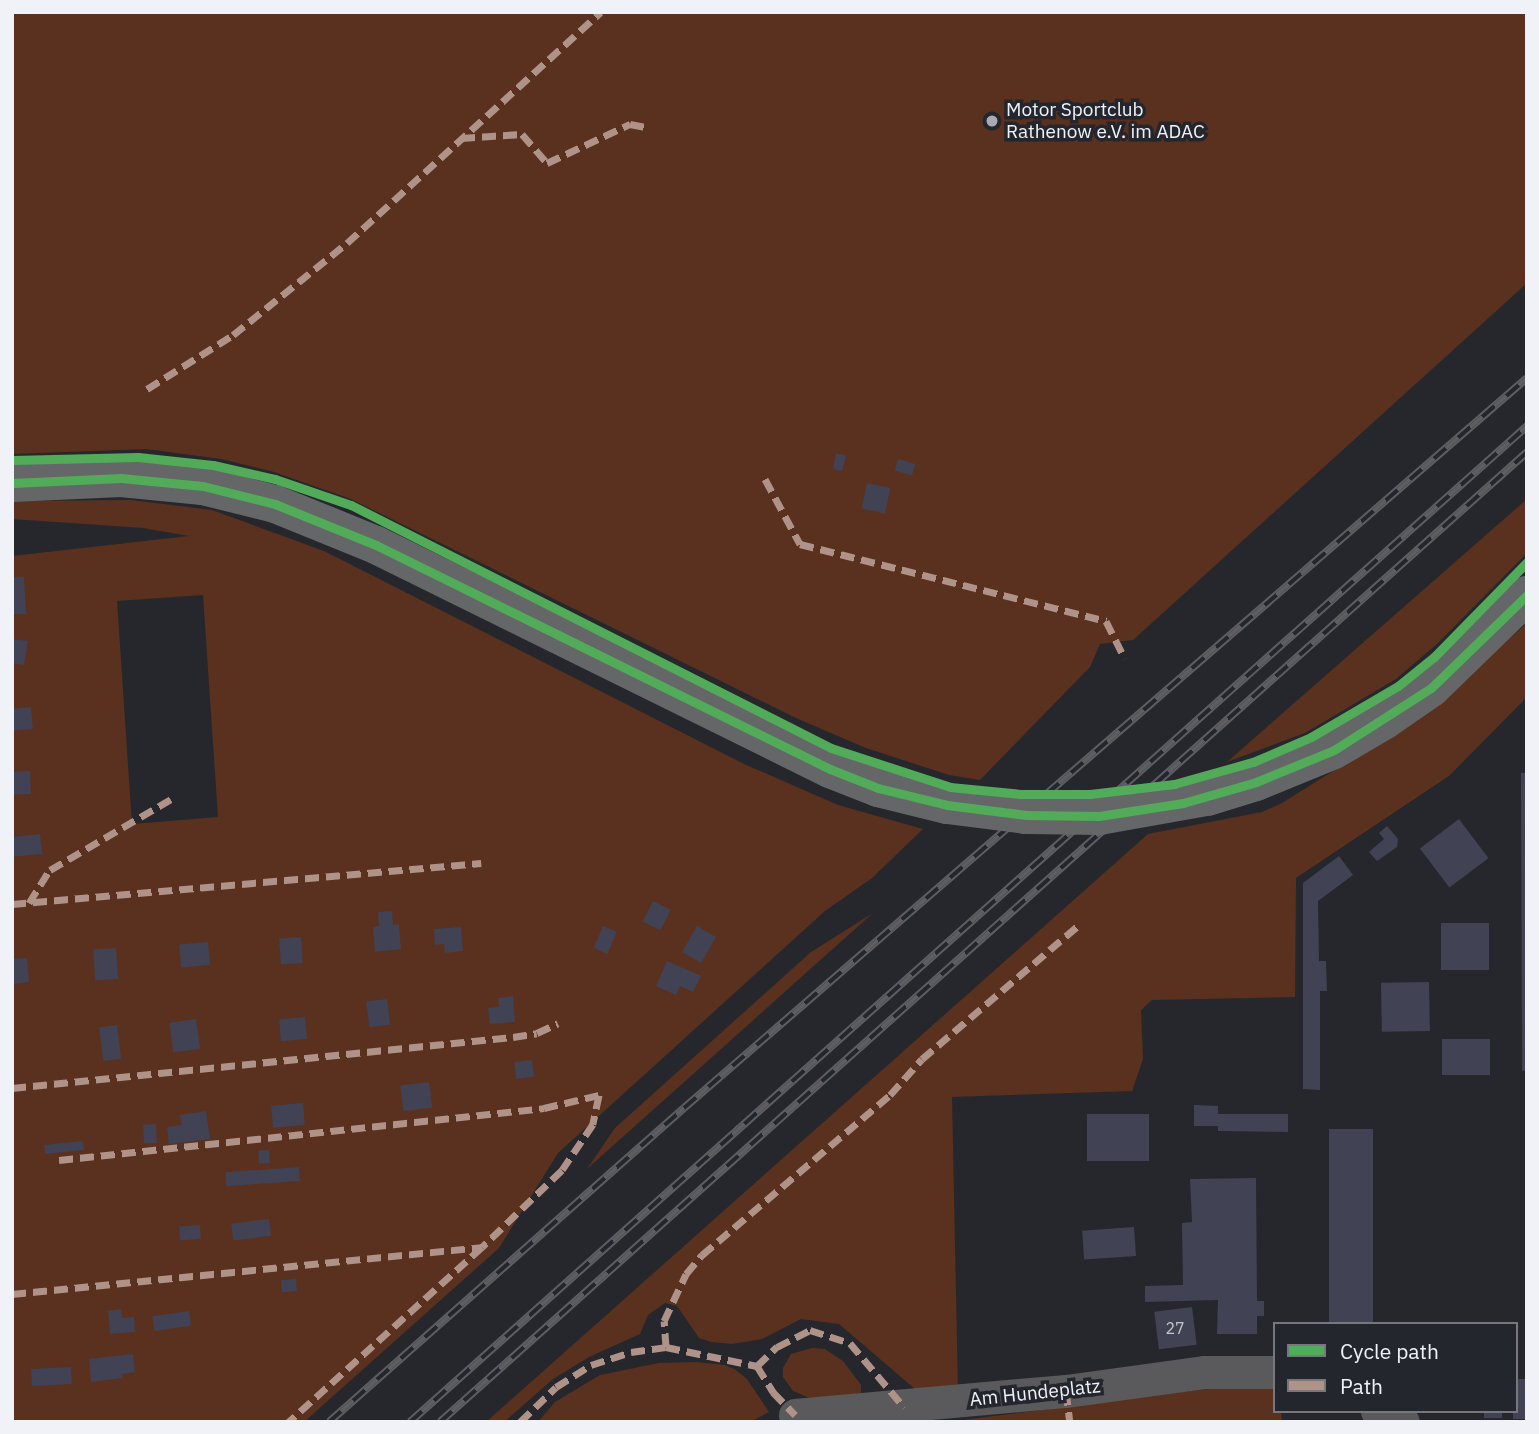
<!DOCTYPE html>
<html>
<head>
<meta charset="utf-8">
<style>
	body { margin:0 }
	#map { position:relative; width:1539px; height:1434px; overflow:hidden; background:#26272c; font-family:"IBM Plex Sans",sans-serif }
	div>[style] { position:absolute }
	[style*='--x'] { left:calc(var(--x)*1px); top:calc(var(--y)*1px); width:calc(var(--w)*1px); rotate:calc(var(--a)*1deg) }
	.green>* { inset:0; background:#5a311e }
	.building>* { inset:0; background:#414253; transform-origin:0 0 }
	.street>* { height:33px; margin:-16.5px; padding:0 16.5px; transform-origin:16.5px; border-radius:16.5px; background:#5a5a5c }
	.secondary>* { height:38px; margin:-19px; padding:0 19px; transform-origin:19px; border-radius:19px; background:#656668 }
	.rail>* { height:8px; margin-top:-4px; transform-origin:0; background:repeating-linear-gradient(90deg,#24262e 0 16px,#5e5e62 0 32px); box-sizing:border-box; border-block:2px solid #5e5e62 }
	.secondary-bridge>* { height:38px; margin:-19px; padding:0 19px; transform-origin:19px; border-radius:19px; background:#656668 }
	.quiet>* { height:7px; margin-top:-3.5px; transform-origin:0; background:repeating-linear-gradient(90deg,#af9288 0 14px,transparent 0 21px) }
	.cycleway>* { height:9px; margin:-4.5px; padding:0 4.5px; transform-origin:4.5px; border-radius:4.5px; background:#51ab58 }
	.dots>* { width:19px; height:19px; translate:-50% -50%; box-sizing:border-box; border:4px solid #24262e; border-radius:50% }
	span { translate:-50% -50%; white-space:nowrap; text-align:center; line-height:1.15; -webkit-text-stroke:7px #24262e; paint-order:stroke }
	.number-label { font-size:16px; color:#c4c6ce }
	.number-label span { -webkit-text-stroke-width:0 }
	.poi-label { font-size:19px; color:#f0f2f7 }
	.left { translate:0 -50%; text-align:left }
	.street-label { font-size:19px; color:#f0f2f7 }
	.frame { position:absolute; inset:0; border:14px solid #f0f2f7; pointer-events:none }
	.legend { position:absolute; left:1273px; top:1322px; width:245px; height:91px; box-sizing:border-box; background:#24262e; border:2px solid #76787e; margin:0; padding:9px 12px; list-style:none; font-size:21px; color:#f0f2f7 }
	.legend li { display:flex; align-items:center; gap:14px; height:35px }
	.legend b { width:35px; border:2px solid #76787e }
</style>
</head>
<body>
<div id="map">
	<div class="green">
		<div style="clip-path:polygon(13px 12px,1527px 12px,1527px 283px,1133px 640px,1100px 644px,1090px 667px,980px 780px,949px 775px,866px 748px,798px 719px,351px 499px,274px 472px,221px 459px,146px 449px,12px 454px)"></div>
		<div style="clip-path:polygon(1527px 499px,1527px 553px,1438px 643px,1396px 679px,1305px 733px,1227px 762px)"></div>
		<div style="clip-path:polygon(evenodd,131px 500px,212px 510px,324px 551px,744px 764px,838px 805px,923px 829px,872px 878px,825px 911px,558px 1153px,499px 1248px,304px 1422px,12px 1422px,12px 556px,189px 536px,143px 528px,12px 519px,12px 501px,131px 500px,203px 595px,218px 817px,132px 824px,117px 601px,203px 595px)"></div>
		<div style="clip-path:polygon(1527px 623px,1527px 696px,1524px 700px,1449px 776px,1296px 878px,1295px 997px,1152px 1000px,1141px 1010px,1143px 1059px,1132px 1091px,952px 1097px,958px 1393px,915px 1389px,839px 1324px,801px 1319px,762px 1339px,732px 1344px,711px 1342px,699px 1338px,677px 1306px,665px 1303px,648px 1315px,640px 1334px,589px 1357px,553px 1379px,504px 1422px,486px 1422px,1148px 834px,1262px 812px,1282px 803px,1423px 715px)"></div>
		<div style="clip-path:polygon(873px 913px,587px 1169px,615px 1128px,811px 952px)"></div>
		<div style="clip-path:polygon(812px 1348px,825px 1349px,843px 1361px,861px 1385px,861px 1393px,819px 1402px,793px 1391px,783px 1377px,783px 1368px,791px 1354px)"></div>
		<div style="clip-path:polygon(696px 1362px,725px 1365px,736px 1370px,747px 1379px,769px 1412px,750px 1422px,538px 1422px,555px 1402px,600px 1375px,659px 1363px)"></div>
		<div style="clip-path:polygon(1207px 1389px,1275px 1389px,1275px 1411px,1281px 1411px,1282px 1422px,947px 1422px)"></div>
	</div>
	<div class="building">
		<div style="clip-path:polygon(836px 453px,846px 456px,842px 471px,833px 469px)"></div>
		<div style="left:898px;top:459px;width:18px;height:12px;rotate:16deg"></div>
		<div style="left:867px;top:483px;width:24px;height:26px;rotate:12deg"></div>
		<div style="clip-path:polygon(12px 577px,24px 577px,26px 614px,12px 614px)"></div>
		<div style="clip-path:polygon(12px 639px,28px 641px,24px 665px,12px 663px)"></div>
		<div style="left:31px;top:707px;width:22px;height:19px;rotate:85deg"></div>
		<div style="left:30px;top:771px;width:23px;height:18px;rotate:88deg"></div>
		<div style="clip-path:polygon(1521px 773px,1527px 773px,1527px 1070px,1522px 1071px)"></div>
		<div style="left:1459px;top:819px;width:49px;height:49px;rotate:53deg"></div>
		<div style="clip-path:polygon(1387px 826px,1398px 839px,1397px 847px,1377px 861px,1369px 852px,1384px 839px,1379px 833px)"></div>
		<div style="left:40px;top:834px;width:20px;height:28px;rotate:84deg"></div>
		<div style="clip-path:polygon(1339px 856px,1353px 875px,1318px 901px,1319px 961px,1326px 961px,1327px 991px,1320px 991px,1320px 1090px,1303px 1089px,1303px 883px)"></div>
		<div style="left:653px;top:901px;width:20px;height:23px;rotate:27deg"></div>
		<div style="clip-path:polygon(392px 911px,393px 925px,399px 924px,401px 949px,375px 952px,373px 927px,379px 926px,378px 912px)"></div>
		<div style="left:1441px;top:923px;width:48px;height:47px"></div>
		<div style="left:603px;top:926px;width:15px;height:24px;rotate:23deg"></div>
		<div style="left:697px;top:926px;width:22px;height:30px;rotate:30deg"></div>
		<div style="clip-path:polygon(461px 927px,463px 951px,445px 953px,444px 944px,435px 945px,434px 929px)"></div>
		<div style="left:301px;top:937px;width:26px;height:22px;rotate:86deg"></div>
		<div style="left:208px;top:942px;width:23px;height:29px;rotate:85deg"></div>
		<div style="left:116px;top:948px;width:31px;height:23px;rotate:86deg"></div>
		<div style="clip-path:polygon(27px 958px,29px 982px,12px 984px,12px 959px)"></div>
		<div style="clip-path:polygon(667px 961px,701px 976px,693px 992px,680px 986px,676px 995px,656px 986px)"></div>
		<div style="left:1429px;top:982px;width:49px;height:48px;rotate:89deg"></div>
		<div style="clip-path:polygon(513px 996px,515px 1022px,490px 1024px,488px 1008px,499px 1007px,498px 998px)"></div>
		<div style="left:387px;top:999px;width:26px;height:21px;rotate:83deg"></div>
		<div style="left:305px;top:1017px;width:22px;height:26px;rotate:85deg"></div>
		<div style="left:196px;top:1019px;width:30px;height:27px;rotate:82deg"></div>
		<div style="left:117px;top:1025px;width:34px;height:18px;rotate:83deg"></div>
		<div style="left:1490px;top:1039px;width:36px;height:48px;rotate:90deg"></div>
		<div style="left:532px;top:1060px;width:17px;height:18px;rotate:83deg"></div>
		<div style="left:429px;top:1082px;width:26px;height:29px;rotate:83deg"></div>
		<div style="left:303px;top:1103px;width:22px;height:32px;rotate:85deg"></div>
		<div style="clip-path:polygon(1194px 1105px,1218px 1106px,1218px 1114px,1288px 1114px,1288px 1132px,1218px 1131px,1218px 1126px,1194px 1126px)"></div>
		<div style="clip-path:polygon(206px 1111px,210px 1139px,169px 1144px,167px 1127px,182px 1125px,180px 1115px)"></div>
		<div style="left:1087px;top:1114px;width:62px;height:47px"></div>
		<div style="left:156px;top:1124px;width:19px;height:13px;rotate:87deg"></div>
		<div style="left:1329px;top:1129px;width:44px;height:195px"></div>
		<div style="left:83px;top:1141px;width:9px;height:39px;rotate:84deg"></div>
		<div style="left:269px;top:1150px;width:13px;height:11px;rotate:86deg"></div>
		<div style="left:299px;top:1167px;width:14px;height:74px;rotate:86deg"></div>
		<div style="clip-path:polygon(1256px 1178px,1257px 1301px,1264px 1301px,1264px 1316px,1257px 1316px,1257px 1334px,1217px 1334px,1218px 1300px,1145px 1302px,1145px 1286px,1183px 1285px,1182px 1223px,1192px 1222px,1190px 1179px)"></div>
		<div style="left:269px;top:1219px;width:17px;height:38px;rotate:83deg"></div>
		<div style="left:200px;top:1225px;width:14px;height:21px;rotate:86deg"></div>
		<div style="left:1134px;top:1227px;width:29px;height:52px;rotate:86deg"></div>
		<div style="left:296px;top:1279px;width:12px;height:15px;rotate:85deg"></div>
		<div style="left:1192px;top:1307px;width:38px;height:38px;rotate:83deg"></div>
		<div style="clip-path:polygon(121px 1309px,122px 1318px,134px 1317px,135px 1332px,110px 1334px,108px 1311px)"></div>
		<div style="left:189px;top:1311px;width:15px;height:37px;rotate:82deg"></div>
		<div style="clip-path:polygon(133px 1354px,135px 1372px,122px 1374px,122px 1378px,91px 1382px,89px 1359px)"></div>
		<div style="left:71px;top:1367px;width:17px;height:40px;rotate:87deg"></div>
		<div style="clip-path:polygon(1516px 1379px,1527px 1379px,1527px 1419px,1513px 1419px,1513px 1411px,1516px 1411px)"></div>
		<div style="left:1484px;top:1411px;width:18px;height:7px"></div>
	</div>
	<div class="street">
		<div style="--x:1377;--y:1411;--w:28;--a:23"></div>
		<div style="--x:795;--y:1415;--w:272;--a:-5.1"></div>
		<div style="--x:1066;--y:1391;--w:139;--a:-7.8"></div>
		<div style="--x:1204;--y:1372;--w:71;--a:0"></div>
	</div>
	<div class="secondary">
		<div style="--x:12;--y:483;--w:109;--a:-2.6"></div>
		<div style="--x:121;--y:478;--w:82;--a:5.6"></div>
		<div style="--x:203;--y:486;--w:74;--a:14"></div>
		<div style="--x:275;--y:504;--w:109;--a:22.1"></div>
		<div style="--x:376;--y:545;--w:506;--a:26.26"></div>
		<div style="--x:830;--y:769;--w:52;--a:21.6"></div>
		<div style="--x:878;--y:788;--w:71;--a:13.8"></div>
		<div style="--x:1207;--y:797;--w:51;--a:-17"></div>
		<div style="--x:1256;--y:782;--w:84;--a:-22.3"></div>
		<div style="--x:1334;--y:750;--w:59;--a:-30.5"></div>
		<div style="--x:1385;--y:720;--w:56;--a:-34.8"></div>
		<div style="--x:1431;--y:688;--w:134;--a:-44.1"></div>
	</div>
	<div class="rail">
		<div style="--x:329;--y:1422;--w:474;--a:-41.5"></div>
		<div style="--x:684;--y:1108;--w:1115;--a:-40.89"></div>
		<div style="--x:410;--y:1422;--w:1497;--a:-41.72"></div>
		<div style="--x:440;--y:1422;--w:1457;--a:-41.74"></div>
	</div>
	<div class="secondary-bridge">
		<div style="--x:947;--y:805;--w:80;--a:7.2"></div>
		<div style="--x:1026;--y:815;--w:73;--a:0.8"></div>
		<div style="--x:1099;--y:816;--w:110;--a:-10"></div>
	</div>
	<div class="quiet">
		<div style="--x:461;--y:138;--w:61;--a:-3.8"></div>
		<div style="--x:522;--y:134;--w:38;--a:49"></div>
		<div style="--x:547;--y:163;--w:92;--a:-25.2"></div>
		<div style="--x:630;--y:124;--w:16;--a:11"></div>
		<div style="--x:147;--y:389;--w:102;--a:-32.1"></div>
		<div style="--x:233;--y:335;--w:146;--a:-38.9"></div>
		<div style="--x:347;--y:243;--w:343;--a:-42.3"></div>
		<div style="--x:765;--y:479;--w:74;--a:61.7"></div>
		<div style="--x:800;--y:544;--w:316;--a:14.1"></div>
		<div style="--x:1106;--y:621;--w:42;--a:63.4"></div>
		<div style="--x:29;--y:903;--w:39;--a:-58"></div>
		<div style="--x:50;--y:870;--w:140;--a:-30.4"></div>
		<div style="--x:12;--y:904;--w:471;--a:-5"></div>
		<div style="--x:12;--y:1088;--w:504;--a:-5.81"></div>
		<div style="--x:513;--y:1037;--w:24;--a:-9"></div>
		<div style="--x:537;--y:1033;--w:23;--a:-25"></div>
		<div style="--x:59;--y:1160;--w:488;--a:-6.1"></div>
		<div style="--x:544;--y:1108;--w:57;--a:-13.3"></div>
		<div style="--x:599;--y:1095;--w:30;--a:102"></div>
		<div style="--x:593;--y:1124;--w:55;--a:124"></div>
		<div style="--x:562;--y:1170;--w:111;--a:136.1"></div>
		<div style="--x:482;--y:1247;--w:261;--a:137.9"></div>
		<div style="--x:12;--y:1294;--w:472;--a:-5.7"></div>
		<div style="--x:666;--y:1347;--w:26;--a:-94"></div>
		<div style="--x:664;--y:1321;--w:52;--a:-64.9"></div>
		<div style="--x:686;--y:1274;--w:25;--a:-50"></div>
		<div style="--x:702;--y:1255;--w:247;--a:-40.4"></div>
		<div style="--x:890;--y:1095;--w:48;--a:-48.4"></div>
		<div style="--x:922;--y:1059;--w:209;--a:-40.5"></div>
		<div style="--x:757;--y:1366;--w:28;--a:-44"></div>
		<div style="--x:777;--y:1347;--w:37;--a:-27"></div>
		<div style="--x:810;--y:1330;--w:42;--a:18"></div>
		<div style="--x:850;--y:1343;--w:84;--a:49.8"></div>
		<div style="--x:1066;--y:1391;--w:31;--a:83"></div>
		<div style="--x:520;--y:1422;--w:50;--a:-44.2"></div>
		<div style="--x:556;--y:1387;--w:41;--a:-32.2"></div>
		<div style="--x:591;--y:1365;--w:42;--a:-18"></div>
		<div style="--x:631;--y:1352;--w:35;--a:-8"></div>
		<div style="--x:666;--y:1347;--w:93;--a:11.8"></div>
		<div style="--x:757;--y:1366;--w:31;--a:58"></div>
		<div style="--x:773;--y:1392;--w:32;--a:46"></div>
	</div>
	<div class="cycleway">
		<div style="--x:12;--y:460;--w:126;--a:-1.4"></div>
		<div style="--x:138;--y:457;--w:75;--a:6.1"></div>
		<div style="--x:213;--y:465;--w:64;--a:12.7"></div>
		<div style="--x:275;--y:479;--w:80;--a:18.9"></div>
		<div style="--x:351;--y:505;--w:538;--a:26.85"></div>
		<div style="--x:831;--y:748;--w:125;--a:18.1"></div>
		<div style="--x:950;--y:787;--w:71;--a:5.6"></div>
		<div style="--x:1021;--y:794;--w:69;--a:0"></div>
		<div style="--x:1090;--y:794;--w:85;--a:-6.8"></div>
		<div style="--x:1174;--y:784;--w:82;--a:-15.6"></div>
		<div style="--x:1253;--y:762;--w:63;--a:-23.3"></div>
		<div style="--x:1311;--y:737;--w:101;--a:-30.4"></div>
		<div style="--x:1398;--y:686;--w:46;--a:-38.9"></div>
		<div style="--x:1434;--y:657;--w:133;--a:-45.6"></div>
		<div style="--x:12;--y:483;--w:109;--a:-2.6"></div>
		<div style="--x:121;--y:478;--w:82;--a:5.6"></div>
		<div style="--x:203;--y:486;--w:74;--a:14"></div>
		<div style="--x:275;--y:504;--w:109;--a:22.1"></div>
		<div style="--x:376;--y:545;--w:506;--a:26.26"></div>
		<div style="--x:830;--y:769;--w:52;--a:21.6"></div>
		<div style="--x:878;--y:788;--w:71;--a:13.8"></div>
		<div style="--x:947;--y:805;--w:80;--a:7.2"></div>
		<div style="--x:1026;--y:815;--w:73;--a:0.8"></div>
		<div style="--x:1099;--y:816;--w:85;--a:-8.8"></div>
		<div style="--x:1183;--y:803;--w:76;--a:-16"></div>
		<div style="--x:1256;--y:782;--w:84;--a:-22.3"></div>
		<div style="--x:1334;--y:750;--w:115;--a:-32.6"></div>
		<div style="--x:1431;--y:688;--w:134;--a:-44.1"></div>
	</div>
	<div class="dots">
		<div style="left:992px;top:121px;background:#a9abb0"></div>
	</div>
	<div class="number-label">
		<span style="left:1175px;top:1328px">27</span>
	</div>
	<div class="poi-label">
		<span class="left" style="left:1006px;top:121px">Motor Sportclub<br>Rathenow e.V. im ADAC</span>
	</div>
	<div class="street-label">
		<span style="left:1035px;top:1393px;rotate:-6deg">Am Hundeplatz</span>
	</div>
	<div class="frame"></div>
	<ul class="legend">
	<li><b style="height:9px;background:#51ab58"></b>Cycle path</li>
	<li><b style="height:9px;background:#af9288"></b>Path</li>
	</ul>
</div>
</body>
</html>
